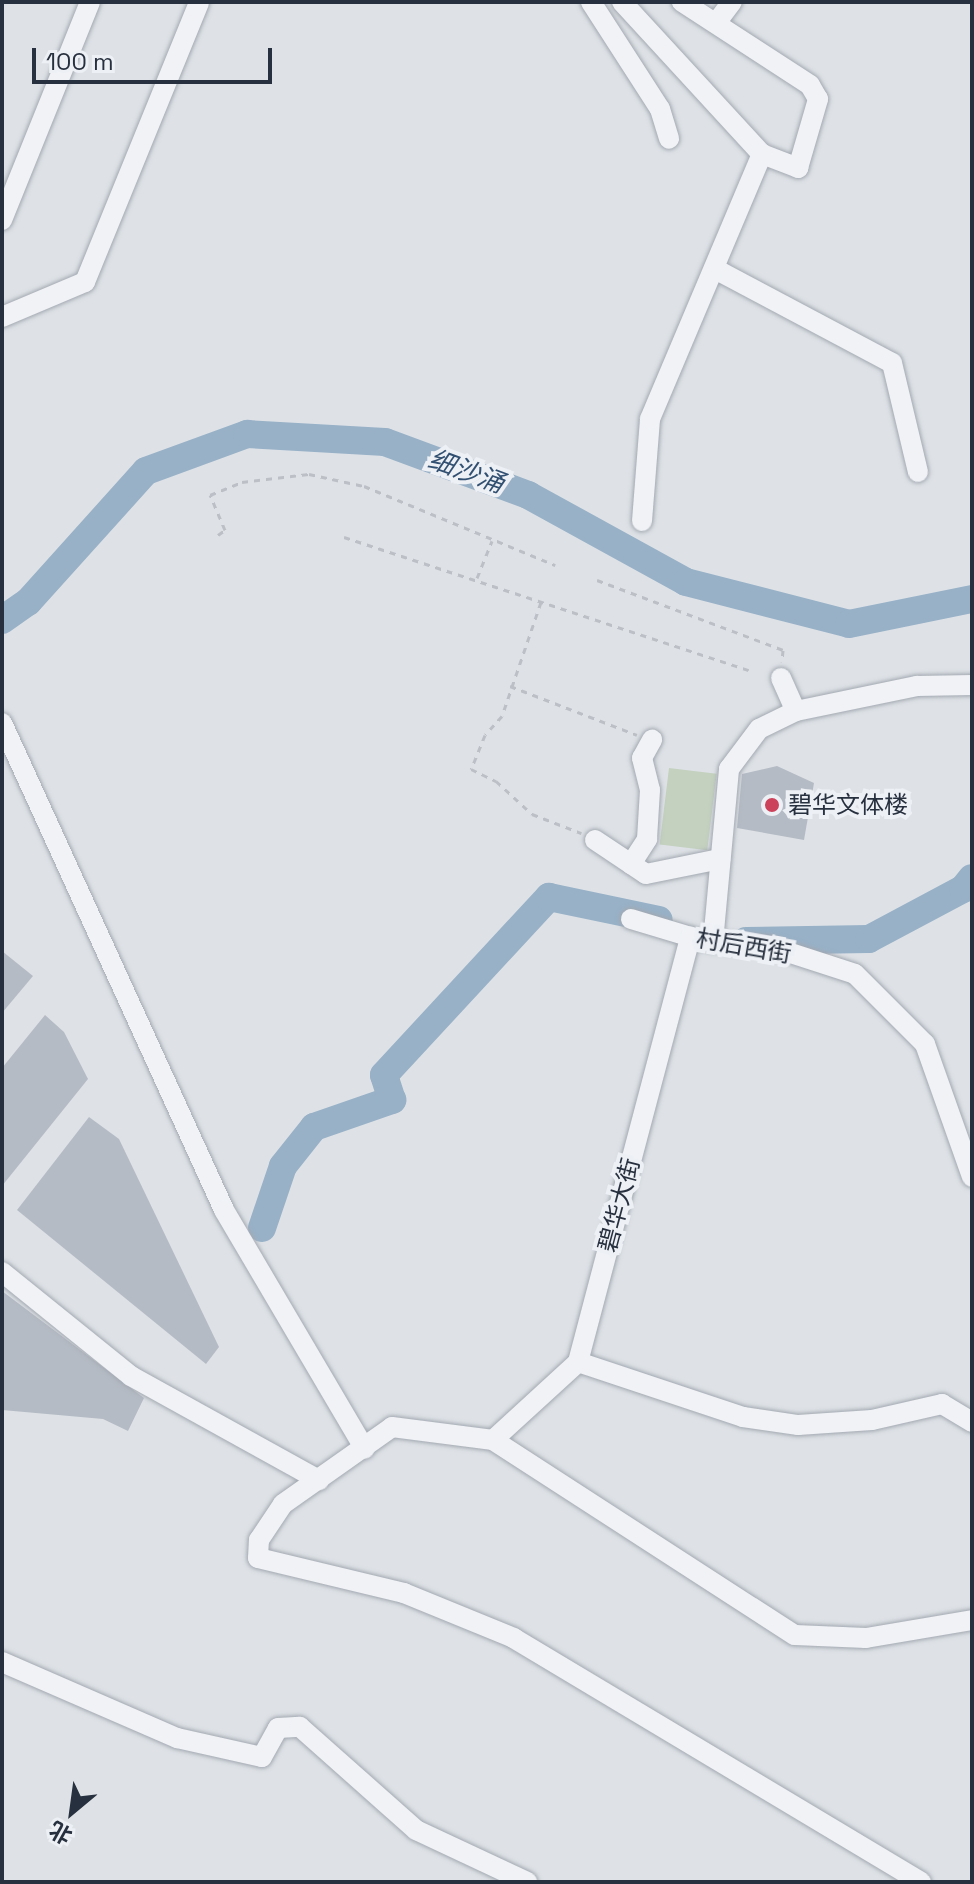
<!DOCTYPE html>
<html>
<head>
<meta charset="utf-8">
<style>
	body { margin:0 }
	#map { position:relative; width:974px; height:1884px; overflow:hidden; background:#dee2e7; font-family:"Space Grotesk","Noto Sans SC",sans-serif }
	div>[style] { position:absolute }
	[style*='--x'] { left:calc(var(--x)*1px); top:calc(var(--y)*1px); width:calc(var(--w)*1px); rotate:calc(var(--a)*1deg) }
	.green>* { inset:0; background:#c4d1bf; transform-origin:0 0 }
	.river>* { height:28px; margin:-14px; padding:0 14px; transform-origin:14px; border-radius:14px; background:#98b1c7 }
	.building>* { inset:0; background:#b5bbc4 }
	.path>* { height:3px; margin-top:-1.5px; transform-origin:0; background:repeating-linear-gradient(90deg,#bcc0c6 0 6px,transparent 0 12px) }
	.roads { filter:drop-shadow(0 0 2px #a3a9b1) drop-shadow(0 0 2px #a3a9b1) }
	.minor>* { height:20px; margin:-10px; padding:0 10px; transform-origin:10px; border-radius:10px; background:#f0f2f6 }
	.dots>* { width:22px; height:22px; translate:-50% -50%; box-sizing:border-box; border:4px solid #edf0f5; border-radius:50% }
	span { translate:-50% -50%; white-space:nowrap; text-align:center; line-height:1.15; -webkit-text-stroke:8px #edf0f5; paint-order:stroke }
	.poi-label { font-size:24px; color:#27303e }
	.left { translate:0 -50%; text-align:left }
	.street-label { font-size:24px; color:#27303e }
	.water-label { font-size:26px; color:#325071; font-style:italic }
	.frame { position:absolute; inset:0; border:4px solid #27303e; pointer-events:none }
	.north { position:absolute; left:32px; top:1772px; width:80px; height:80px; -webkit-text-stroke:6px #edf0f5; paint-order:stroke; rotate:209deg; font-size:22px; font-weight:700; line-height:32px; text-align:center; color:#27303e }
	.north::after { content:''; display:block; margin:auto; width:28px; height:36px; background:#27303e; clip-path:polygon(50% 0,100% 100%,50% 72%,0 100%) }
	.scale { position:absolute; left:32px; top:48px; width:240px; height:36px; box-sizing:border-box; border:4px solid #27303e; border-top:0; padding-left:10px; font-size:24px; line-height:28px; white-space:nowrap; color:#27303e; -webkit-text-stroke:6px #edf0f5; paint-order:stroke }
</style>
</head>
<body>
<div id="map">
	<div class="green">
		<div style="left:669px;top:768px;width:48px;height:77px;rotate:7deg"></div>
	</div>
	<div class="river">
		<div style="--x:2;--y:620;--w:32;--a:-35"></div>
		<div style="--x:28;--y:602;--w:176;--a:-48"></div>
		<div style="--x:146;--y:471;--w:108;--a:-20.1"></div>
		<div style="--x:247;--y:434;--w:138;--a:3.3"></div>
		<div style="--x:385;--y:442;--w:153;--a:20.3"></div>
		<div style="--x:528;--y:495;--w:180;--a:28.8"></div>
		<div style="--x:686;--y:582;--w:168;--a:14.4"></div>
		<div style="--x:849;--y:624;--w:126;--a:-11.5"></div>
		<div style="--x:746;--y:941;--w:123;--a:-0.9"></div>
		<div style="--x:869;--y:939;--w:106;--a:-28"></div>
		<div style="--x:963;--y:889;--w:14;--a:-51"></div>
		<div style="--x:262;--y:1228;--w:65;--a:-71.3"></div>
		<div style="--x:283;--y:1166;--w:50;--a:-51.5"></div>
		<div style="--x:314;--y:1127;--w:83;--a:-19.1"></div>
		<div style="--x:392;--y:1100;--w:26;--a:-108"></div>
		<div style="--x:384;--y:1075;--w:243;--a:-47.2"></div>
		<div style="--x:549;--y:897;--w:112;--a:11.8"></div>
	</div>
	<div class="building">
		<div style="clip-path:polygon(777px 766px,814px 783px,804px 840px,737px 828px,742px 774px)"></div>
		<div style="clip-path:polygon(2px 951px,33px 976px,2px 1013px)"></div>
		<div style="clip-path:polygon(45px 1015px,64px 1032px,88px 1079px,2px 1186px,2px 1068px)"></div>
		<div style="clip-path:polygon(89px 1117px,119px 1139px,219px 1347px,206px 1364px,17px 1210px)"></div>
		<div style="clip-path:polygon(2px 1291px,144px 1398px,128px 1431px,103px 1419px,2px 1410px)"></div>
	</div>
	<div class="path">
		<div style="--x:218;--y:535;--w:9;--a:-36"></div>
		<div style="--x:225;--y:530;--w:38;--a:-113"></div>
		<div style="--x:210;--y:495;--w:35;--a:-22"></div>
		<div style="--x:242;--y:482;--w:67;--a:-6.8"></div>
		<div style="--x:309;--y:474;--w:56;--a:12.3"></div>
		<div style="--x:364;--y:486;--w:207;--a:22.5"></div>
		<div style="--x:344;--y:537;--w:426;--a:18.2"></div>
		<div style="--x:477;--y:578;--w:40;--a:-68"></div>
		<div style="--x:597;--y:580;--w:199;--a:20.6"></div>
		<div style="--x:783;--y:650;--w:12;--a:95"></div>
		<div style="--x:541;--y:602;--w:120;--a:108.9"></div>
		<div style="--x:502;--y:716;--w:25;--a:132"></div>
		<div style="--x:485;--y:735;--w:37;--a:112"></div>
		<div style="--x:471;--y:769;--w:28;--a:26"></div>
		<div style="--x:496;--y:781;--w:49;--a:42.5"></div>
		<div style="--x:532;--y:814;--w:53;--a:21.2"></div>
		<div style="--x:510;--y:686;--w:136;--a:21.1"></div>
	</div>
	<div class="roads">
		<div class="minor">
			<div style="--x:591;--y:2;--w:127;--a:57.2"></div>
			<div style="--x:660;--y:109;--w:31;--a:73"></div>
			<div style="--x:622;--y:2;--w:207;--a:47.4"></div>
			<div style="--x:762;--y:154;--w:39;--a:21"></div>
			<div style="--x:798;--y:168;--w:72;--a:-73.8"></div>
			<div style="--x:818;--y:99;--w:16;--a:-120"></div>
			<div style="--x:810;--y:85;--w:153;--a:-147"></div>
			<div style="--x:716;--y:23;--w:26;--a:-53"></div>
			<div style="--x:2;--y:220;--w:235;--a:-68"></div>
			<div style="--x:717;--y:270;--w:198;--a:28"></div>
			<div style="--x:892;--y:363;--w:112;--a:76.6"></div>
			<div style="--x:2;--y:317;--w:90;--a:-22.9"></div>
			<div style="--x:85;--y:282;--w:302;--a:-67.8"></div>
			<div style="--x:642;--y:521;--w:102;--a:-85.5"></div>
			<div style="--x:650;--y:419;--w:288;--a:-67.1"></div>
			<div style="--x:781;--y:678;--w:36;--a:66"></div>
			<div style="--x:2;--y:723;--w:535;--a:65.49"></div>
			<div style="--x:224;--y:1210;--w:277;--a:59.5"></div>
			<div style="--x:595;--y:840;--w:61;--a:33.7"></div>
			<div style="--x:646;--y:874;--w:76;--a:-11.5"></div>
			<div style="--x:631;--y:864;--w:30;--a:-57"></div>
			<div style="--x:647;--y:839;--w:49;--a:-86.5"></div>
			<div style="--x:650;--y:790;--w:33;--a:-104"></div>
			<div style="--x:642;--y:758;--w:21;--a:-61"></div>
			<div style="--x:631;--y:919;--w:73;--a:16.7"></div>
			<div style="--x:701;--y:940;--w:68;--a:5"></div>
			<div style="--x:769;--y:946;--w:90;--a:18"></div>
			<div style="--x:855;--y:974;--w:99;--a:45"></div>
			<div style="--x:925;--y:1044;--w:141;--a:70.5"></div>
			<div style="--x:713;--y:942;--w:174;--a:-84.7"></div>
			<div style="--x:729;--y:769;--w:50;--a:-53.1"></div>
			<div style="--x:759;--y:729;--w:41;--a:-25.9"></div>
			<div style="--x:796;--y:711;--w:124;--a:-11.7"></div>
			<div style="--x:917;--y:686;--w:55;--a:-1"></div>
			<div style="--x:2;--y:1272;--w:166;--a:38.9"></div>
			<div style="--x:131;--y:1376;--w:215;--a:29"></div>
			<div style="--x:578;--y:1362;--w:174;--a:18.4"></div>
			<div style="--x:743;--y:1417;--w:56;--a:8.3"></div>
			<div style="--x:798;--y:1425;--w:74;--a:-3.9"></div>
			<div style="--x:872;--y:1420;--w:72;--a:-12.9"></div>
			<div style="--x:942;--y:1404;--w:35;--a:31"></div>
			<div style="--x:493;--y:1440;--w:115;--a:-42.5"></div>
			<div style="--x:578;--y:1362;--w:440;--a:-75.2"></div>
			<div style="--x:2;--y:1662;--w:191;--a:23.5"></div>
			<div style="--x:177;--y:1738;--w:87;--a:12.6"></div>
			<div style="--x:262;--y:1757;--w:33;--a:-61"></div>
			<div style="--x:278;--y:1728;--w:22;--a:-3"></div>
			<div style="--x:300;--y:1727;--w:155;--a:41.6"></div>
			<div style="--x:416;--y:1830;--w:123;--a:25.1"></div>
			<div style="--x:921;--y:1882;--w:475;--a:-149.1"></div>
			<div style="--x:514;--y:1638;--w:119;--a:-157.8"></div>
			<div style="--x:404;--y:1593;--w:150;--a:-166.5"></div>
			<div style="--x:258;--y:1558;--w:18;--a:-87"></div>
			<div style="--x:259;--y:1540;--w:43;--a:-56.3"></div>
			<div style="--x:283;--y:1504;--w:133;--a:-35.2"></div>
			<div style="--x:392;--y:1427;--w:102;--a:7.3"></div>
			<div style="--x:493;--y:1440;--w:359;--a:32.9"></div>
			<div style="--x:795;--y:1635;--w:71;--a:2.4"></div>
			<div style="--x:866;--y:1638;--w:108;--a:-9.6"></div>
		</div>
	</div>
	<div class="dots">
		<div style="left:772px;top:805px;background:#cd425b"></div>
	</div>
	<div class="poi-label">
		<span class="left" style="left:788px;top:805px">碧华文体楼</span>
	</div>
	<div class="street-label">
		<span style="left:744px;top:946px;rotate:10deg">村后西街</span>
		<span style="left:619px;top:1205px;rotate:-75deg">碧华大街</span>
	</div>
	<div class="water-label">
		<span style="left:466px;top:472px;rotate:20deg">细沙涌</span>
	</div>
	<div class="frame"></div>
	<div class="north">北</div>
	<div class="scale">100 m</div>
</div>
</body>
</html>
